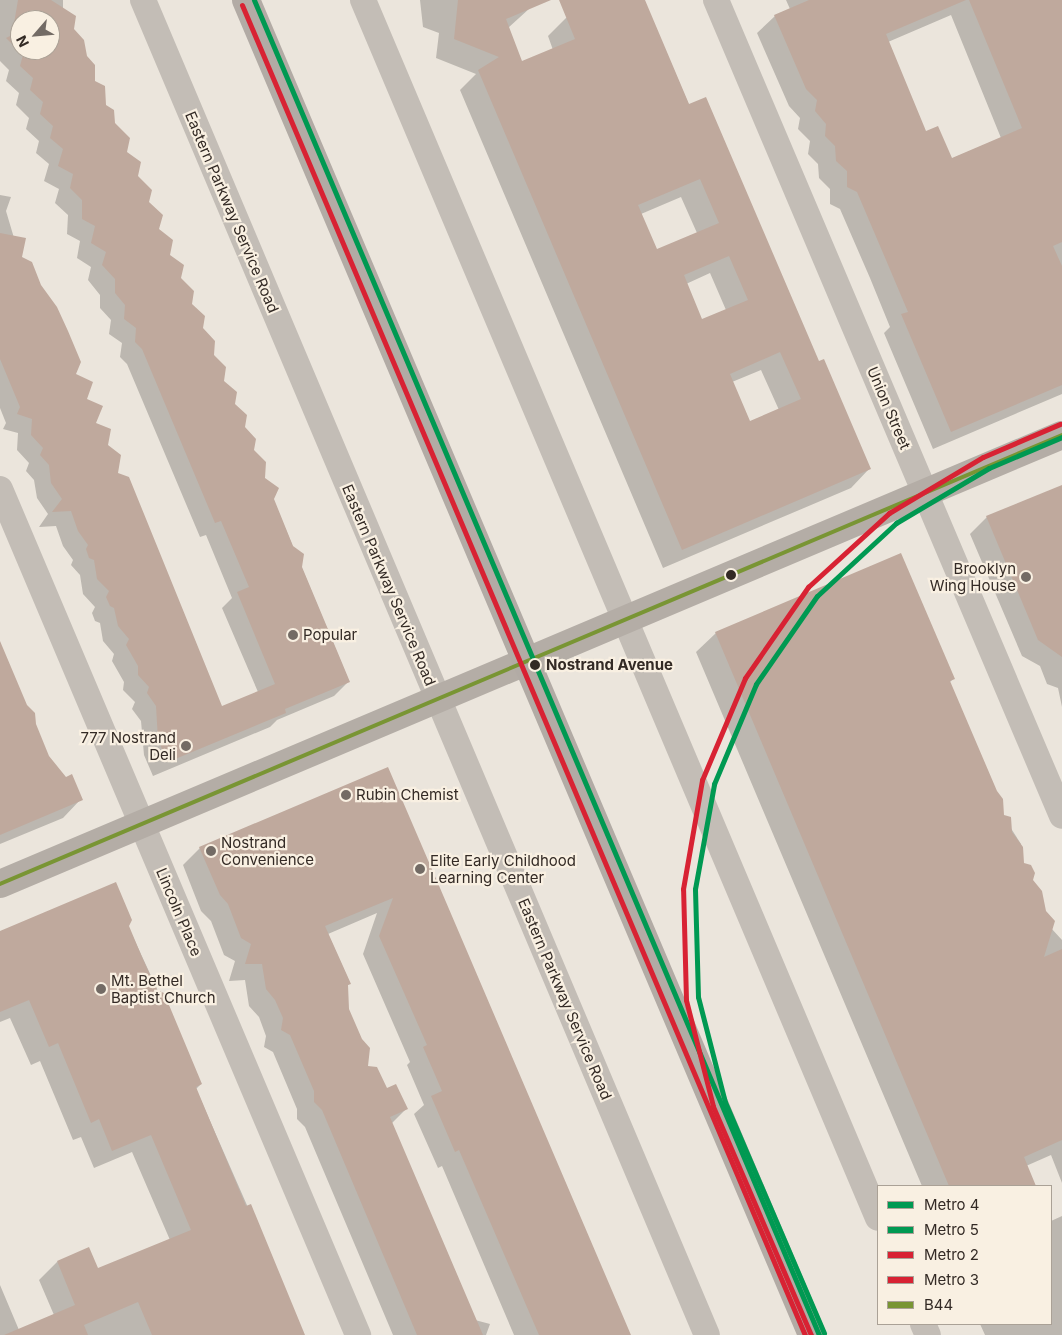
<!DOCTYPE html>
<html>
<head>
<meta charset="utf-8">
<style>
	body { margin:0 }
	#map { position:relative; width:1062px; height:1335px; overflow:hidden; background:#ebe5dc; font-family:Inter,sans-serif }
	div>[style] { position:absolute }
	[style*='--x'] { left:calc(var(--x)*1px); top:calc(var(--y)*1px); width:calc(var(--w)*1px); rotate:calc(var(--a)*1deg) }
	.shadow>* { inset:0; background:#0003 }
	.building>* { inset:0; background:#bfa99d }
	.minor>* { height:26px; margin:-13px; padding:0 13px; transform-origin:13px; border-radius:13px; background:#c3bdb6 }
	.secondary>* { height:28px; margin:-14px; padding:0 14px; transform-origin:14px; border-radius:14px; background:#b4ada6 }
	.primary>* { height:28px; margin:-14px; padding:0 14px; transform-origin:14px; border-radius:14px; background:#b2aba5 }
	.bus-1>* { height:4px; margin:-2px; padding:0 2px; transform-origin:2px; border-radius:2px; background:#799534 }
	.metro-1>* { height:5px; margin:-2.5px; padding:0 2.5px; transform-origin:2.5px; border-radius:2.5px; background:#009952 }
	.metro-2>* { height:5px; margin:-2.5px; padding:0 2.5px; transform-origin:2.5px; border-radius:2.5px; background:#009952 }
	.metro-3>* { height:5px; margin:-2.5px; padding:0 2.5px; transform-origin:2.5px; border-radius:2.5px; background:#d82233 }
	.metro-4>* { height:5px; margin:-2.5px; padding:0 2.5px; transform-origin:2.5px; border-radius:2.5px; background:#d82233 }
	.dots>* { width:14px; height:14px; translate:-50% -50%; box-sizing:border-box; border:2px solid #f9f0e2; border-radius:50% }
	span { translate:-50% -50%; white-space:nowrap; text-align:center; line-height:1.15; -webkit-text-stroke:4.5px #f9f0e2; paint-order:stroke }
	.street-label { font-size:15px; color:#332a25 }
	.poi-label { font-size:15px; color:#332a25 }
	.right { translate:-100% -50%; text-align:right }
	.left { translate:0 -50%; text-align:left }
	.stop-label { font-size:15px; color:#332a25; font-weight:700 }
	.legend { position:absolute; left:877px; top:1185px; width:175px; height:140px; box-sizing:border-box; background:#f9f0e2; border:1px solid #aaa196; margin:0; padding:6px 9px; list-style:none; font-size:15px; color:#332a25 }
	.legend li { display:flex; align-items:center; gap:10px; height:25px }
	.legend b { width:25px; border:1px solid #aaa196 }
	.north { position:absolute; left:10px; top:10px; width:50px; height:50px; box-sizing:border-box; background:#f9f0e2; border:1px solid #aaa196; border-radius:50%; rotate:243deg; font-size:14px; font-weight:700; line-height:20px; text-align:center; color:#332a25 }
	.north::after { content:''; display:block; margin:auto; width:18px; height:22px; background:#736b65; clip-path:polygon(50% 0,100% 100%,50% 72%,0 100%) }
</style>
</head>
<body>
<div id="map">
	<div class="shadow">
		<div style="clip-path:polygon(evenodd,0 0,63px 0,63px 9px,213px 355px,349px 681px,334px 696px,277px 720px,270px 727px,153px 776px,144px 755px,141px 721px,132px 709px,135px 702px,123px 690px,124px 682px,112px 661px,114px 654px,103px 641px,100px 623px,95px 621px,92px 613px,95px 607px,83px 594px,80px 575px,71px 565px,73px 560px,63px 546px,56px 526px,39px 527px,48px 514px,37px 498px,34px 480px,26px 471px,29px 463px,17px 450px,18px 433px,3px 429px,6px 423px,0 408px,0 195px,11px 197px,6px 211px,20px 258px,221px 708px,258px 692px,222px 608px,232px 598px,206px 535px,200px 537px,127px 364px,120px 357px,122px 343px,109px 334px,111px 320px,100px 308px,100px 295px,88px 280px,91px 267px,77px 258px,80px 241px,67px 234px,68px 215px,55px 203px,59px 189px,44px 181px,49px 164px,36px 153px,39px 141px,26px 129px,29px 118px,16px 105px,19px 93px,6px 81px,9px 70px,0 61px,0 0,20px 20px,50px 20px,50px 50px,20px 50px,20px 20px)"></div>
		<div style="clip-path:polygon(evenodd,420px 0,526px 0,530px 8px,508px 28px,522px 63px,553px 50px,548px 36px,566px 18px,600px 0,644px 0,689px 105px,869px 469px,851px 488px,663px 568px,460px 90px,476px 74px,436px 58px,439px 33px,423px 27px,420px 0,681px 197px,697px 233px,656px 251px,641px 214px,681px 197px,420px 0,710px 273px,726px 310px,701px 321px,686px 284px,710px 273px,420px 0,761px 370px,779px 410px,749px 423px,732px 382px,761px 370px)"></div>
		<div style="clip-path:polygon(evenodd,786px 0,1062px 0,1062px 394px,933px 449px,884px 333px,890px 327px,870px 278px,840px 209px,830px 204px,830px 189px,819px 178px,818px 164px,808px 154px,810px 141px,798px 129px,800px 118px,789px 106px,757px 33px,775px 16px,790px 9px,786px 0,951px 15px,1001px 138px,951px 159px,926px 133px,888px 42px,951px 15px)"></div>
		<div style="clip-path:polygon(1062px 486px,1062px 707px,1058px 688px,1047px 684px,1040px 666px,1022px 656px,970px 534px,987px 517px)"></div>
		<div style="clip-path:polygon(716px 633px,953px 679px,949px 683px,1003px 816px,1021px 844px,1023px 864px,1051px 928px,1062px 940px,1062px 1183px,1051px 1155px,1026px 1166px,1034px 1186px,922px 1186px,696px 652px)"></div>
		<div style="clip-path:polygon(0 644px,48px 757px,81px 799px,63px 818px,0 844px)"></div>
		<div style="clip-path:polygon(387px 769px,630px 1335px,514px 1335px,442px 1166px,438px 1168px,414px 1114px,424px 1105px,407px 1065px,410px 1062px,363px 954px,377px 913px,328px 934px,350px 983px,347px 986px,348px 1009px,367px 1067px,406px 1109px,391px 1124px,475px 1320px,490px 1324px,486px 1335px,393px 1335px,305px 1127px,297px 1119px,297px 1109px,273px 1052px,264px 1047px,266px 1036px,259px 1017px,249px 1006px,245px 980px,229px 981px,235px 961px,224px 955px,211px 921px,201px 911px,183px 865px,200px 848px)"></div>
		<div style="clip-path:polygon(128px 926px,201px 1084px,196px 1089px,304px 1335px,0 1335px,0 1285px,19px 1330px,54px 1315px,39px 1280px,57px 1262px,98px 1270px,170px 1240px,132px 1152px,94px 1168px,81px 1137px,73px 1140px,40px 1061px,31px 1065px,10px 1018px,0 1022px,0 933px)"></div>
		<div style="clip-path:polygon(1062px 1216px,1062px 1335px,985px 1335px,980px 1324px,1051px 1324px,1051px 1221px)"></div>
	</div>
	<div class="building">
		<div style="clip-path:polygon(evenodd,18px 0,51px 0,76px 16px,74px 29px,84px 40px,87px 56px,95px 65px,95px 81px,105px 86px,106px 105px,114px 110px,115px 123px,130px 138px,127px 152px,141px 162px,138px 176px,152px 190px,149px 202px,163px 215px,159px 229px,173px 240px,170px 255px,184px 265px,181px 278px,194px 291px,192px 304px,205px 316px,203px 328px,215px 341px,214px 355px,226px 367px,224px 381px,237px 392px,235px 404px,247px 415px,245px 427px,256px 439px,254px 450px,266px 462px,265px 478px,279px 488px,274px 499px,293px 546px,304px 554px,302px 567px,350px 682px,285px 709px,286px 713px,168px 762px,158px 740px,156px 706px,147px 693px,149px 687px,138px 675px,138px 666px,126px 645px,129px 639px,118px 626px,114px 608px,110px 606px,106px 597px,109px 591px,97px 579px,94px 560px,89px 558px,86px 549px,88px 545px,78px 531px,71px 511px,52px 512px,62px 499px,51px 483px,49px 465px,40px 455px,43px 448px,31px 435px,32px 419px,17px 414px,20px 407px,0 359px,0 233px,26px 238px,22px 257px,32px 262px,41px 285px,57px 307px,68px 331px,81px 362px,76px 374px,93px 382px,87px 399px,103px 406px,96px 423px,111px 429px,108px 445px,121px 455px,118px 473px,129px 477px,222px 706px,275px 684px,237px 592px,249px 587px,221px 521px,215px 523px,142px 349px,135px 342px,136px 328px,124px 319px,125px 305px,115px 293px,115px 279px,102px 265px,106px 252px,91px 243px,95px 226px,82px 219px,82px 200px,70px 188px,73px 174px,58px 166px,63px 149px,50px 138px,53px 126px,40px 114px,43px 102px,30px 90px,33px 78px,20px 66px,23px 55px,6px 38px,12px 35px,18px 0,20px 20px,50px 20px,50px 50px,20px 50px,20px 20px)"></div>
		<div style="clip-path:polygon(evenodd,458px 0,551px 0,506px 19px,522px 61px,575px 39px,559px 0,645px 0,689px 104px,706px 97px,819px 361px,824px 359px,871px 469px,682px 550px,478px 70px,499px 57px,454px 39px,458px 0,700px 179px,719px 223px,657px 249px,638px 205px,700px 179px,458px 0,729px 256px,748px 300px,702px 319px,684px 275px,729px 256px,458px 0,780px 352px,801px 399px,750px 421px,730px 374px,780px 352px)"></div>
		<div style="clip-path:polygon(809px 0,966px 0,886px 34px,926px 131px,938px 126px,952px 158px,1022px 128px,969px 0,1062px 0,1062px 242px,1053px 246px,1062px 266px,1062px 385px,951px 432px,901px 314px,908px 312px,886px 260px,857px 192px,847px 187px,847px 171px,836px 161px,835px 146px,825px 136px,826px 124px,815px 111px,817px 100px,806px 89px,774px 15px)"></div>
		<div style="clip-path:polygon(1062px 485px,1062px 657px,1038px 640px,986px 516px)"></div>
		<div style="clip-path:polygon(901px 553px,955px 679px,950px 681px,997px 791px,1003px 799px,1004px 815px,1011px 817px,1012px 832px,1023px 847px,1024px 863px,1031px 865px,1035px 873px,1033px 880px,1042px 891px,1046px 911px,1055px 921px,1044px 957px,1062px 949px,1062px 1140px,1024px 1157px,1036px 1186px,949px 1186px,715px 632px)"></div>
		<div style="clip-path:polygon(0 641px,27px 705px,35px 713px,36px 724px,49px 756px,66px 777px,72px 774px,83px 800px,0 835px)"></div>
		<div style="clip-path:polygon(388px 767px,440px 888px,631px 1335px,539px 1335px,459px 1150px,455px 1152px,431px 1096px,442px 1091px,423px 1047px,427px 1045px,379px 936px,393px 898px,325px 926px,351px 984px,348px 985px,349px 1009px,362px 1039px,370px 1048px,368px 1066px,377px 1067px,387px 1088px,396px 1084px,408px 1109px,390px 1117px,483px 1335px,417px 1335px,322px 1110px,314px 1102px,314px 1091px,290px 1035px,281px 1030px,283px 1018px,275px 1000px,266px 989px,262px 964px,245px 964px,251px 944px,241px 938px,228px 904px,220px 895px,199px 847px)"></div>
		<div style="clip-path:polygon(116px 882px,132px 920px,129px 926px,142px 957px,157px 990px,164px 993px,202px 1084px,196px 1087px,216px 1135px,246px 1206px,251px 1204px,305px 1335px,152px 1335px,138px 1302px,84px 1325px,88px 1335px,4px 1335px,75px 1305px,57px 1261px,89px 1247px,98px 1268px,191px 1230px,151px 1135px,112px 1151px,99px 1119px,91px 1123px,58px 1043px,49px 1047px,29px 1000px,0 1012px,0 931px)"></div>
	</div>
	<div class="minor">
		<div style="--x:143;--y:0;--w:1449;--a:67.1"></div>
		<div style="--x:363;--y:0;--w:1322;--a:67.08"></div>
		<div style="--x:716;--y:0;--w:886;--a:67.02"></div>
		<div style="--x:0;--y:489;--w:919;--a:67.06"></div>
		<div style="--x:923;--y:1324;--w:12;--a:66"></div>
	</div>
	<div class="secondary">
		<div style="--x:0;--y:884;--w:1153;--a:-22.92"></div>
	</div>
	<div class="primary">
		<div style="--x:246;--y:0;--w:1450;--a:67.02"></div>
	</div>
	<div class="bus-1">
		<div style="--x:0;--y:884;--w:1153;--a:-22.92"></div>
	</div>
	<div class="metro-1">
		<div style="--x:254;--y:0;--w:1450;--a:67.06"></div>
	</div>
	<div class="metro-2">
		<div style="--x:824;--y:1333;--w:251;--a:-113.2"></div>
		<div style="--x:725;--y:1102;--w:108;--a:-104.4"></div>
		<div style="--x:698;--y:997;--w:108;--a:-91.6"></div>
		<div style="--x:695;--y:889;--w:107;--a:-79.7"></div>
		<div style="--x:714;--y:784;--w:108;--a:-67.2"></div>
		<div style="--x:756;--y:684;--w:107;--a:-55.3"></div>
		<div style="--x:817;--y:596;--w:108;--a:-42.7"></div>
		<div style="--x:896;--y:523;--w:108;--a:-30.6"></div>
		<div style="--x:989;--y:468;--w:79;--a:-23"></div>
	</div>
	<div class="metro-3">
		<div style="--x:811;--y:1335;--w:249;--a:-113.2"></div>
		<div style="--x:713;--y:1106;--w:109;--a:-104.3"></div>
		<div style="--x:686;--y:1000;--w:111;--a:-91.5"></div>
		<div style="--x:683;--y:889;--w:111;--a:-80.1"></div>
		<div style="--x:702;--y:780;--w:111;--a:-67.1"></div>
		<div style="--x:745;--y:678;--w:111;--a:-55.3"></div>
		<div style="--x:808;--y:587;--w:110;--a:-42.4"></div>
		<div style="--x:889;--y:513;--w:109;--a:-30.8"></div>
		<div style="--x:983;--y:457;--w:84;--a:-23.2"></div>
	</div>
	<div class="metro-4">
		<div style="--x:242;--y:5;--w:1444;--a:67.06"></div>
	</div>
	<div class="dots">
		<div style="left:731px;top:575px;background:#332a25"></div>
		<div style="left:1026px;top:577px;background:#736b65"></div>
		<div style="left:293px;top:635px;background:#736b65"></div>
		<div style="left:535px;top:665px;background:#332a25"></div>
		<div style="left:186px;top:746px;background:#736b65"></div>
		<div style="left:346px;top:795px;background:#736b65"></div>
		<div style="left:211px;top:851px;background:#736b65"></div>
		<div style="left:420px;top:869px;background:#736b65"></div>
		<div style="left:101px;top:989px;background:#736b65"></div>
	</div>
	<div class="street-label">
		<span style="left:232px;top:212px;rotate:67deg">Eastern Parkway Service Road</span>
		<span style="left:889px;top:408px;rotate:67deg">Union Street</span>
		<span style="left:389px;top:585px;rotate:67deg">Eastern Parkway Service Road</span>
		<span style="left:179px;top:912px;rotate:67deg">Lincoln Place</span>
		<span style="left:565px;top:999px;rotate:67deg">Eastern Parkway Service Road</span>
	</div>
	<div class="poi-label">
		<span class="right" style="left:1016px;top:577px">Brooklyn<br>Wing House</span>
		<span class="left" style="left:303px;top:635px">Popular</span>
		<span class="right" style="left:176px;top:746px">777 Nostrand<br>Deli</span>
		<span class="left" style="left:356px;top:795px">Rubin Chemist</span>
		<span class="left" style="left:221px;top:851px">Nostrand<br>Convenience</span>
		<span class="left" style="left:430px;top:869px">Elite Early Childhood<br>Learning Center</span>
		<span class="left" style="left:111px;top:989px">Mt. Bethel<br>Baptist Church</span>
	</div>
	<div class="stop-label">
		<span class="left" style="left:546px;top:665px">Nostrand Avenue</span>
	</div>
	<ul class="legend">
	<li><b style="height:6px;background:#009952"></b>Metro 4</li>
	<li><b style="height:6px;background:#009952"></b>Metro 5</li>
	<li><b style="height:6px;background:#d82233"></b>Metro 2</li>
	<li><b style="height:6px;background:#d82233"></b>Metro 3</li>
	<li><b style="height:6px;background:#799534"></b>B44</li>
	</ul>
	<div class="north">N</div>
</div>
</body>
</html>
